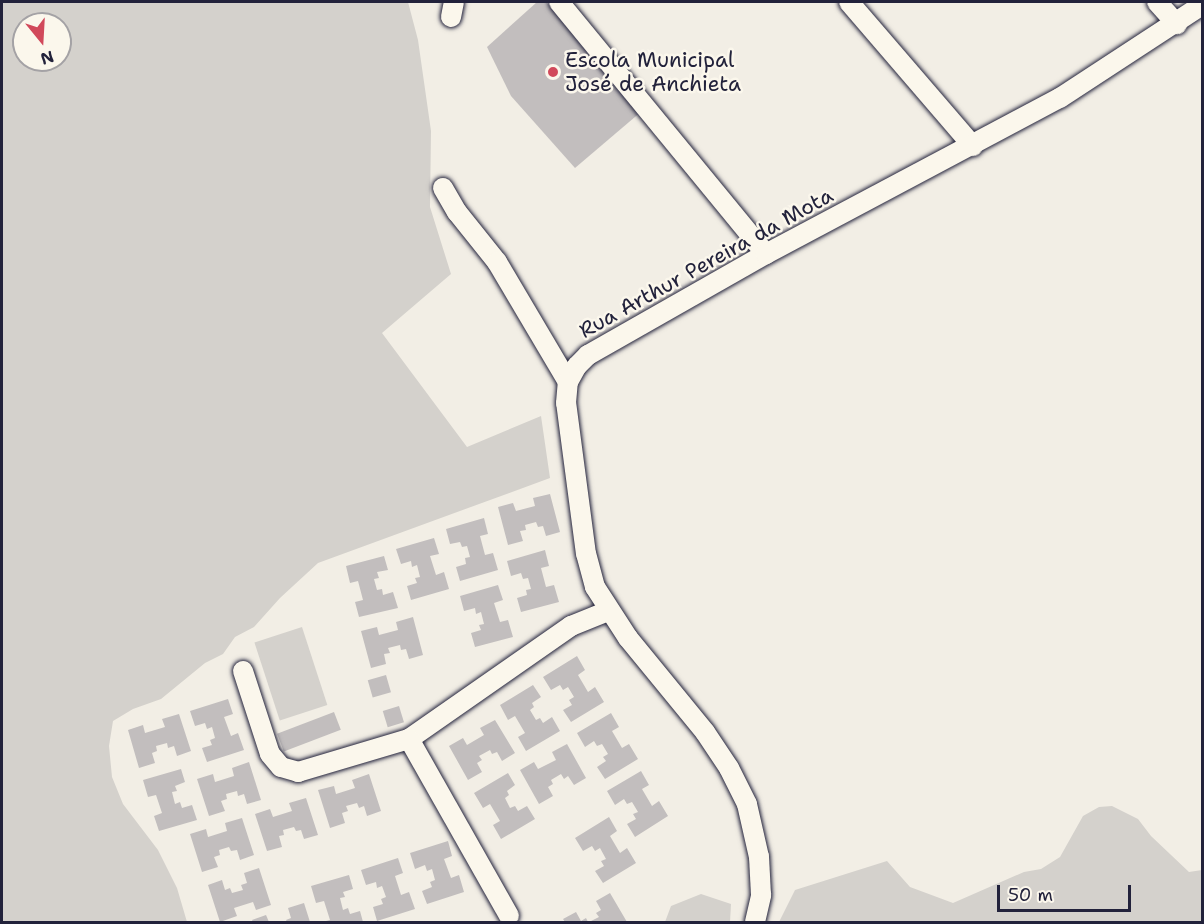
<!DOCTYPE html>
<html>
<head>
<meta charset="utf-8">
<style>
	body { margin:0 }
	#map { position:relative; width:1204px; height:924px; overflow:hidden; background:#f2eee5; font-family:"Shantell Sans",sans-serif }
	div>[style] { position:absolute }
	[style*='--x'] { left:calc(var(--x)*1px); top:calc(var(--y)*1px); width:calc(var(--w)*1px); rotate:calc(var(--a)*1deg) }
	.green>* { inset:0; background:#d4d1cc; transform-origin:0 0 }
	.building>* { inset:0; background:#c2bebe; transform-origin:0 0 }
	.roads { filter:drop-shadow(0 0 2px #22223b) drop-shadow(0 0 2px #22223b) }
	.minor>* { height:20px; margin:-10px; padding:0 10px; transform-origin:10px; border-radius:10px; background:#fbf7ec }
	.dots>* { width:16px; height:16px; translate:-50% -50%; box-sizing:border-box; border:3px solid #fbf7ec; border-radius:50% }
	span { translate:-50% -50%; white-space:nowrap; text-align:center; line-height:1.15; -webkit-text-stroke:5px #fbf7ec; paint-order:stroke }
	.poi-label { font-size:21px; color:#22223b }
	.left { translate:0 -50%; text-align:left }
	.street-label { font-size:21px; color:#22223b }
	.frame { position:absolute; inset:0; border:3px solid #22223b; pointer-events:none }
	.north { position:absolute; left:12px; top:12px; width:60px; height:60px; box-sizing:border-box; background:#fbf7ec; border:2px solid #a4a2a5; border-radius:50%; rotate:162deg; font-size:16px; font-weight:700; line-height:24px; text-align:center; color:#22223b }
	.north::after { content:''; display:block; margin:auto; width:21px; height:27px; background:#d1495b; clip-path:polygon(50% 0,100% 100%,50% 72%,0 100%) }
	.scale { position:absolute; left:997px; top:885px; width:134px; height:27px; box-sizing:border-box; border:3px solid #22223b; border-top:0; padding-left:8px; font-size:18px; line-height:21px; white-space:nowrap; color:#22223b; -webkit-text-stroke:4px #fbf7ec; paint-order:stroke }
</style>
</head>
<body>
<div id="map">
	<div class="green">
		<div style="clip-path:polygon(evenodd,2px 2px,408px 2px,418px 40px,431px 131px,430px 207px,451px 274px,382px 333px,467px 447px,541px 416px,550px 478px,318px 563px,280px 598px,254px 627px,235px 637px,223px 654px,205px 663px,161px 699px,133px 709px,113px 721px,109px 746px,112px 777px,123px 804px,158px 850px,177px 888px,187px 922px,2px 922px,2px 2px,24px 24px,60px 24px,60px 60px,24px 60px,24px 24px)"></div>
		<div style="left:302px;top:627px;width:82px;height:50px;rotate:72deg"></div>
		<div style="clip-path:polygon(1112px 806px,1138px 819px,1151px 836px,1189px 872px,1202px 870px,1202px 922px,779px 922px,795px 890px,887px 861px,910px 887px,953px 903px,1024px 872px,1041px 869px,1060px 857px,1083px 816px,1099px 807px)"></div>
		<div style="clip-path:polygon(701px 894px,731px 904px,730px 922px,665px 922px,671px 906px)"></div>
	</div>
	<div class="building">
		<div style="clip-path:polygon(537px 2px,546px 2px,642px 111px,575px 168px,511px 96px,487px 47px)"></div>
		<div style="clip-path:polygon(550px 494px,560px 532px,546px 536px,543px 526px,538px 527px,536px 522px,525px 525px,526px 530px,520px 531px,523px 541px,508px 545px,498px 507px,513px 503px,516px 511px,535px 506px,533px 498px)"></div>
		<div style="clip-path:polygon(484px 518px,488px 534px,480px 536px,485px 555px,493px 553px,498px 570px,460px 581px,456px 567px,466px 564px,465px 558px,470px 557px,467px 546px,462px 547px,460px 542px,450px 544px,446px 529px)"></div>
		<div style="clip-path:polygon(434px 538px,439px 554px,430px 556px,436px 575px,444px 572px,449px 589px,411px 600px,407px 586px,417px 583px,415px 578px,420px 577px,417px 565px,412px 567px,411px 561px,401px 564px,396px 549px)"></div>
		<div style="clip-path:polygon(545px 550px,549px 566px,541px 568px,546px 587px,554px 585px,559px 602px,521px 612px,517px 598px,527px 595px,526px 590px,531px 589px,528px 578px,523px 579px,521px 573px,511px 576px,507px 561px)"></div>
		<div style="clip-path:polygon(384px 556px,388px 570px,377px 572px,379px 578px,374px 579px,377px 590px,382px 589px,383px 595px,393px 592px,398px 608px,359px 617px,355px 602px,363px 600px,358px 581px,350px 583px,346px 566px)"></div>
		<div style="clip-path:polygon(498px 585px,503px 600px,494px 603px,500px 622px,508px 620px,513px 637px,475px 647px,471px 633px,481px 630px,479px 625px,484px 624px,481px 612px,476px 614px,475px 608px,464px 611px,460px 596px)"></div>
		<div style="clip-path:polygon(413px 617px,423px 655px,409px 659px,406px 649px,401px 650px,400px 645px,388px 648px,390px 653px,384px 654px,386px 664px,371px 668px,361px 631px,377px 627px,379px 635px,398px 630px,396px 622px)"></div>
		<div style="clip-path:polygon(577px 656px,585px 670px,578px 675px,588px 692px,595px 687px,604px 702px,571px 722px,563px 710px,572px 705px,569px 700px,574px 697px,568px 687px,563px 690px,560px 685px,551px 690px,543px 677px)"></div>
		<div style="left:386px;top:675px;width:18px;height:19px;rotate:74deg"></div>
		<div style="clip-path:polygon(533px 685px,541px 697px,532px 703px,534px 707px,530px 710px,536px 720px,540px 718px,543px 723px,552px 717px,560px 731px,526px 751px,518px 737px,525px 733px,515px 716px,508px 720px,500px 705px)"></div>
		<div style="clip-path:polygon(228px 699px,233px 714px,224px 717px,231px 736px,238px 733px,244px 750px,207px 762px,202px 748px,212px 745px,210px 740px,215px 738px,212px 727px,207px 729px,205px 723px,195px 726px,190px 711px)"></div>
		<div style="left:399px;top:706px;width:17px;height:17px;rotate:73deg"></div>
		<div style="left:334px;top:712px;width:19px;height:61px;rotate:69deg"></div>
		<div style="clip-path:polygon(611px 713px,619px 727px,612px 731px,622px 748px,629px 744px,638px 759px,605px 779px,597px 767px,606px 761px,603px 757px,608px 754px,602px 744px,597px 746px,594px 741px,585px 747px,577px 733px)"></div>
		<div style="clip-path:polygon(179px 714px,191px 751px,177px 756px,174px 746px,168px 748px,167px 743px,156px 746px,157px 751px,152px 753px,155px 763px,139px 768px,128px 730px,143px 725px,145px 733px,165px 727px,162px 719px)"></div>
		<div style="clip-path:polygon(495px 720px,515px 753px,502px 761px,497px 752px,492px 754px,490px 750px,479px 756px,482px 760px,477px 763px,482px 772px,468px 780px,449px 746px,463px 738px,467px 745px,484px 735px,480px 728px)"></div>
		<div style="clip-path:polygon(567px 744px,586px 778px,574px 785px,568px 776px,564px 779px,561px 774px,551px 780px,553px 784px,548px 787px,553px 796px,539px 804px,520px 770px,534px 762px,538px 769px,556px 760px,552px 752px)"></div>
		<div style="clip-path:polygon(249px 762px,261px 800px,247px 804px,244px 794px,238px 796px,237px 791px,226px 794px,227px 799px,221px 801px,225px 811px,209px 816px,197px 779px,213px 774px,215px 782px,234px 776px,232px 768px)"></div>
		<div style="clip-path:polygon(181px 769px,185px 782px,175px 786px,177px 791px,172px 792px,175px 804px,180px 802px,182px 808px,192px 805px,197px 820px,159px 831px,154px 816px,162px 813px,156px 795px,148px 797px,143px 780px)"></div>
		<div style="clip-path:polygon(641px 771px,649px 785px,642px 789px,652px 806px,659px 801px,668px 816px,635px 837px,627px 824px,636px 819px,633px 814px,638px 812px,632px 802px,627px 804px,624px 799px,615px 805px,607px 791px)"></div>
		<div style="clip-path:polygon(508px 773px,515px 785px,507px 791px,509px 795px,505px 798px,510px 808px,515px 806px,518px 811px,527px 806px,535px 819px,501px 839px,493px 825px,500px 821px,490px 804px,483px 808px,474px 793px)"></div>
		<div style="clip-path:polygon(369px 774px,381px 811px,367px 816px,364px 806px,359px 808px,357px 803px,346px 806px,348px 811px,342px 813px,345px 823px,330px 828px,318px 790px,334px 786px,336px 794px,355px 788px,352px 780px)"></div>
		<div style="clip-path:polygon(306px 798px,318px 835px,304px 839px,301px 830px,296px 831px,294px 827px,283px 830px,284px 835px,279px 836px,282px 847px,267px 851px,255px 814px,270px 809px,273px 817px,292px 811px,289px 803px)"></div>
		<div style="clip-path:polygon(609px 817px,617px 831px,610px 836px,620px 853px,627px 848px,636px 863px,603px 883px,595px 871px,604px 866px,601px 861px,606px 859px,600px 848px,595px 851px,592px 846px,583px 851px,575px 838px)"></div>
		<div style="clip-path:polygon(242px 818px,254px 855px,240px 860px,237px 850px,231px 851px,229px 847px,219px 850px,220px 855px,214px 857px,218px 867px,202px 872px,190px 834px,206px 829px,208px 837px,227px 831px,225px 823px)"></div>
		<div style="clip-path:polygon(448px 841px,452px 856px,444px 859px,451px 878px,459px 875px,464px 892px,427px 904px,422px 891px,432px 887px,430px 882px,435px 880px,432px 869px,427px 871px,425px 865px,415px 869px,410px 853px)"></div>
		<div style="clip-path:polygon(398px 858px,403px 873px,395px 876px,401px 895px,409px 892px,415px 909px,377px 921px,373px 907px,383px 904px,381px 899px,386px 897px,382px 886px,377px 888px,376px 882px,366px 885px,361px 870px)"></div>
		<div style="clip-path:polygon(259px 868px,271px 905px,256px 910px,253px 902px,234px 908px,237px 916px,220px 922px,208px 885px,222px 880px,225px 890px,230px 888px,232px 893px,243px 890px,241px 885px,247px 883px,244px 873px)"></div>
		<div style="clip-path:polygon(349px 875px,353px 889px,343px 892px,345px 897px,340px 898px,343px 910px,348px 908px,350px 914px,360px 911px,363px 922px,322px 922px,330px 920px,324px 901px,316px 903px,311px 886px)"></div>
		<div style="clip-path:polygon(610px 893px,627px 922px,589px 922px,599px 917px,596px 913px,601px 910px,596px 901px)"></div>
		<div style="clip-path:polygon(304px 903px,310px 922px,287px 922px,286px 920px,291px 918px,288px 908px)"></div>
		<div style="clip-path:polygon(576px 912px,581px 921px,586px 918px,588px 922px,565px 922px,563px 919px)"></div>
		<div style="clip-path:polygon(266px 915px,269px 922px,253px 922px,252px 920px)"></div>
	</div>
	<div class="roads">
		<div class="minor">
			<div style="--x:559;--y:2;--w:326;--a:50.6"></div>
			<div style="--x:849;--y:2;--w:190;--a:49.3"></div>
			<div style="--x:1157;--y:2;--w:30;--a:48"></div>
			<div style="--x:451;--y:17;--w:15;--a:-79"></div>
			<div style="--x:443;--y:188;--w:28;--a:60"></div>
			<div style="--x:457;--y:212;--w:64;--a:51.3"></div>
			<div style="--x:497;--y:262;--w:139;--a:59.4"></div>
			<div style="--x:243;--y:671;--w:87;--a:72"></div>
			<div style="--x:270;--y:754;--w:17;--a:50"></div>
			<div style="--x:281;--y:767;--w:18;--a:16"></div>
			<div style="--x:298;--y:772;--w:116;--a:-16.6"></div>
			<div style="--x:409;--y:739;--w:198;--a:-34.9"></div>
			<div style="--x:571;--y:626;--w:40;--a:-22"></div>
			<div style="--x:409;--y:739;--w:203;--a:60.5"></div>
			<div style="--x:755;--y:922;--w:28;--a:-77"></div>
			<div style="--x:761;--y:895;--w:38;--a:-93"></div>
			<div style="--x:759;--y:857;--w:54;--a:-102.8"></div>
			<div style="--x:747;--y:804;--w:40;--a:-116.6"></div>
			<div style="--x:729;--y:768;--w:43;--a:-123.7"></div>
			<div style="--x:705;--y:732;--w:122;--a:-129.3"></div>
			<div style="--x:628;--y:638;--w:61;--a:-122.9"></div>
			<div style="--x:595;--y:587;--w:34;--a:-105"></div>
			<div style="--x:586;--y:554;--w:152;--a:-97.5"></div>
			<div style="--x:566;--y:403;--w:21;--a:-85"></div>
			<div style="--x:568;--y:382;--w:18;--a:-61"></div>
			<div style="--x:577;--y:366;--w:16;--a:-45"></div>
			<div style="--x:588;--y:355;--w:205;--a:-29.6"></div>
			<div style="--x:766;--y:254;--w:333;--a:-28"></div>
			<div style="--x:1060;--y:98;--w:170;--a:-33.2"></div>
		</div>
	</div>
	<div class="dots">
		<div style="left:553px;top:72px;background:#d1495b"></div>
	</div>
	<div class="poi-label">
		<span class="left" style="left:565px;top:72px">Escola Municipal<br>José de Anchieta</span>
	</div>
	<div class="street-label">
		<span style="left:706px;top:263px;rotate:-29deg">Rua Arthur Pereira da Mota</span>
	</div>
	<div class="frame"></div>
	<div class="north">N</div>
	<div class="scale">50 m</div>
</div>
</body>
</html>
